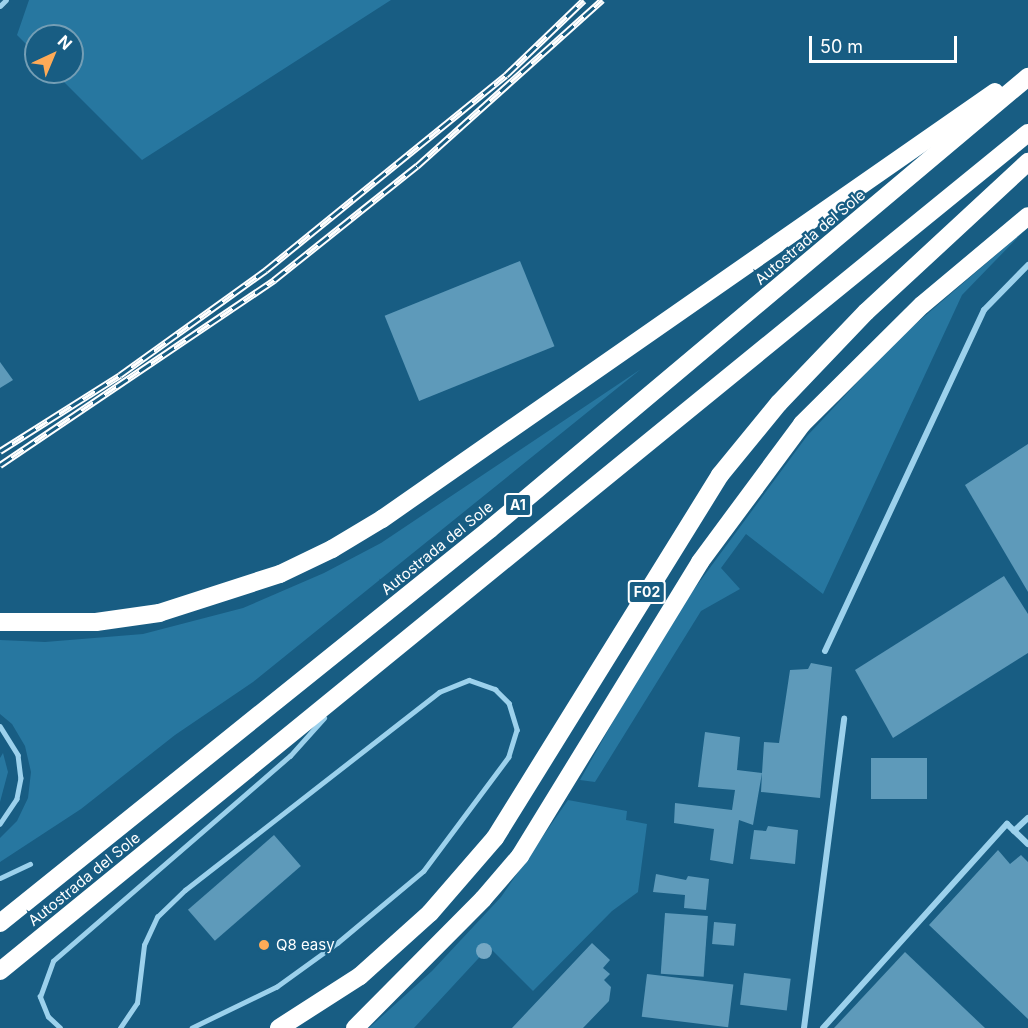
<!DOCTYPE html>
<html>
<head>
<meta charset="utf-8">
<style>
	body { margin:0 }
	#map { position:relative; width:1028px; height:1028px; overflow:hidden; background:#185d83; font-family:Inter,sans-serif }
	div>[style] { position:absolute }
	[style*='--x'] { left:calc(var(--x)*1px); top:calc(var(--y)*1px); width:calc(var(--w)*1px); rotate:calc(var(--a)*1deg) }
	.green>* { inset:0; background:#2777a0 }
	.building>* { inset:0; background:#5e9aba; transform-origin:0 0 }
	.lane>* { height:4.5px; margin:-2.25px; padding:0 2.25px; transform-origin:2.25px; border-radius:2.25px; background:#9cd1ec }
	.street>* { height:6px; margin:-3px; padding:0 3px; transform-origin:3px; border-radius:3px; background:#9cd1ec }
	.highway>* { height:18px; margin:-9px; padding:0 9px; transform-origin:9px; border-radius:9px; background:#fff }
	.rail>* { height:7px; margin-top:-3.5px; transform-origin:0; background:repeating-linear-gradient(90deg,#185d83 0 14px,#fff 0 28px); box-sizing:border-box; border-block:2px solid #fff }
	.trees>* { width:16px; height:16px; margin:-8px; border-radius:50%; background:#75a8c4 }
	.dots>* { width:16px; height:16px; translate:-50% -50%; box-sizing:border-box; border:3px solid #185d83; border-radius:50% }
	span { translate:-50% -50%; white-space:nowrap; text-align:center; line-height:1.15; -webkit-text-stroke:4.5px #185d83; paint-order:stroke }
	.shield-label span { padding:2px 4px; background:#185d83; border:2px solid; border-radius:4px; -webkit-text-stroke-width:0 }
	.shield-label { font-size:14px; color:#fff; font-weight:700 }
	.street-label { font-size:15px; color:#fff }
	.poi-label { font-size:15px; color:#fff }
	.left { translate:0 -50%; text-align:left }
	.north { position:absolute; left:24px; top:24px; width:60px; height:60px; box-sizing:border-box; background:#185d83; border:2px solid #749eb5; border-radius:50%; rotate:44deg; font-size:16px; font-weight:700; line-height:24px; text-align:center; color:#fff }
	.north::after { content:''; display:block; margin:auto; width:21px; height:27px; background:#ffab57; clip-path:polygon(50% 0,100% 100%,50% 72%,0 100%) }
	.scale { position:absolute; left:809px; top:36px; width:148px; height:27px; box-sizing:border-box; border:3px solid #fff; border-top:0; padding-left:8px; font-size:18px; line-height:21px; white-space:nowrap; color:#fff; -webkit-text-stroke:4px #185d83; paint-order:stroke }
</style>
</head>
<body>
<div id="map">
	<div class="green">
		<div style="clip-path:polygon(29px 0,391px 0,142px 160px,54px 72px,72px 72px,72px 36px,36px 36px,36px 54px,17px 35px)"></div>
		<div style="clip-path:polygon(1024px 231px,962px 295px,823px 594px,746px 534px,721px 568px,740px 589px,701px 611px,595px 782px,580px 780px,667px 626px,807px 436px,898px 339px)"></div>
		<div style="clip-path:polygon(641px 369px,253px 682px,175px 735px,81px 809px,0 862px,0 838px,17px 821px,28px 798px,31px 772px,25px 746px,12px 724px,0 714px,0 640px,45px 642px,143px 634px,243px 608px,324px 573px,381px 543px)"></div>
		<div style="clip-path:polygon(3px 753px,8px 772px,0 802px,0 758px)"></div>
		<div style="clip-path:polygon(568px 800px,627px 811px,626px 820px,647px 824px,638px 892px,612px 911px,533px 991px,489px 947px,414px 1028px,369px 1028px,432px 971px,501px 897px)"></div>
	</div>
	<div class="building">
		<div style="left:520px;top:261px;width:92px;height:146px;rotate:68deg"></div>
		<div style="clip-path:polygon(0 362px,13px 380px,0 388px)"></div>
		<div style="clip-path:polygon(1028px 444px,1028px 592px,965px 485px)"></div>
		<div style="clip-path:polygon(1004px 576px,1028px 614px,1028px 653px,893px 738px,855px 670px)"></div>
		<div style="clip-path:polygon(811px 663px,832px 667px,820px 798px,761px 792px,762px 773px,753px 825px,739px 820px,733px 864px,710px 860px,714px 829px,674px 823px,675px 803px,732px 810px,735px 790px,698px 787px,705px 732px,740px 737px,737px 770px,762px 773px,764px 742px,779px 743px,790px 670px,808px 669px)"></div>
		<div style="left:871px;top:758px;width:56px;height:41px"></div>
		<div style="clip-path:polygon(768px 826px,798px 830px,795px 864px,750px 859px,754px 830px,766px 831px)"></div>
		<div style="left:274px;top:835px;width:41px;height:114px;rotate:49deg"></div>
		<div style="clip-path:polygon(998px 850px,1010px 864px,1021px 855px,1028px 862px,1028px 1019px,929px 925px)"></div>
		<div style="clip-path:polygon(656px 874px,686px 880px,688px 876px,709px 879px,706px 910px,684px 908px,685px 895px,653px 892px)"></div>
		<div style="left:665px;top:913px;width:43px;height:61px;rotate:4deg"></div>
		<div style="left:714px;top:922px;width:22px;height:22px;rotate:5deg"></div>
		<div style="clip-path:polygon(592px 943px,610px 960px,603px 968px,610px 974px,604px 980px,611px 987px,609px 1001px,583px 1028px,512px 1028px)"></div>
		<div style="clip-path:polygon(905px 952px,985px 1028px,834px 1028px)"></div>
		<div style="left:744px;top:973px;width:47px;height:32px;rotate:7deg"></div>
		<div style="left:647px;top:974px;width:87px;height:43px;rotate:7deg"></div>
	</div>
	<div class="lane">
		<div style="--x:0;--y:6;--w:8;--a:-45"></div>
		<div style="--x:0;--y:726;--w:34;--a:58"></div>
		<div style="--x:18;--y:755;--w:23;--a:83"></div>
		<div style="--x:21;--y:778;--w:21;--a:101"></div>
		<div style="--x:17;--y:799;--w:30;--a:124"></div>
		<div style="--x:0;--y:878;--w:33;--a:-25"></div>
		<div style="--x:60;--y:1028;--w:16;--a:-137"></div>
		<div style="--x:48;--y:1017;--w:22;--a:-112"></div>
		<div style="--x:40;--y:997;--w:38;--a:-70"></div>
		<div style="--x:53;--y:961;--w:313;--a:-40.9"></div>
		<div style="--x:290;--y:756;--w:51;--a:-48.2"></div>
		<div style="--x:120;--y:1028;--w:30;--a:-56"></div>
		<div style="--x:137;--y:1003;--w:58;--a:-83.1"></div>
		<div style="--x:144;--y:945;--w:31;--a:-65"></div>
		<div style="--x:157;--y:917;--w:39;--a:-44"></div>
		<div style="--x:185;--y:890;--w:322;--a:-37.9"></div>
		<div style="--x:439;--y:692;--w:32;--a:-22"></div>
		<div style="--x:469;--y:680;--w:28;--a:19"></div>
		<div style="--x:495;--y:689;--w:20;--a:45"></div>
		<div style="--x:509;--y:703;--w:28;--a:73"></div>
		<div style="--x:517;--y:730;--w:28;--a:107"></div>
		<div style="--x:509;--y:757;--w:142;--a:126.7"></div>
		<div style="--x:424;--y:871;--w:112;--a:140.1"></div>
		<div style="--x:338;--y:943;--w:75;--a:144.2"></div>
		<div style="--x:277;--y:987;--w:94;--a:154.2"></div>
	</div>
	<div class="street">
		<div style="--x:825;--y:651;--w:376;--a:-65"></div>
		<div style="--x:984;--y:310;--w:63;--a:-45.6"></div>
		<div style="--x:1014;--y:831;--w:19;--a:-43"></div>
		<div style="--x:804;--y:1028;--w:312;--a:-82.6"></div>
		<div style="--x:823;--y:1028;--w:275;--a:-48"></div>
		<div style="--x:1007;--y:824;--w:29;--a:44"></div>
	</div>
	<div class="highway">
		<div style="--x:0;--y:622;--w:96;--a:0"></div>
		<div style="--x:96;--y:622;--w:64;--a:-8.1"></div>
		<div style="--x:159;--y:613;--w:127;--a:-17.9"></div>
		<div style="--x:280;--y:574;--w:58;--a:-25.7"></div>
		<div style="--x:332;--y:549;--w:58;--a:-31"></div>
		<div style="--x:382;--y:519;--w:747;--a:-34.86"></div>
		<div style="--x:0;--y:923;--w:629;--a:-38.8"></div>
		<div style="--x:490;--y:529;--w:703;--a:-40.04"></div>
		<div style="--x:0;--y:971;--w:1326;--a:-39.19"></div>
		<div style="--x:279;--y:1028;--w:96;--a:-32.7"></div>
		<div style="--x:360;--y:976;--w:94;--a:-42"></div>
		<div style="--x:430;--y:913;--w:99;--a:-49.1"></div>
		<div style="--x:495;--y:838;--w:427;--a:-58.2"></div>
		<div style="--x:720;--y:475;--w:93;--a:-50.7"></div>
		<div style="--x:779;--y:403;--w:126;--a:-46.3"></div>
		<div style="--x:866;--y:312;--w:221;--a:-42.8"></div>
		<div style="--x:355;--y:1028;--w:182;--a:-45.2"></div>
		<div style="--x:483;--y:899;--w:57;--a:-49.3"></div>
		<div style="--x:520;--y:856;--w:345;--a:-58.5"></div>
		<div style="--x:700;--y:562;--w:172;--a:-53.5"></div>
		<div style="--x:802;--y:424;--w:169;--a:-44.8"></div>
		<div style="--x:922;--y:305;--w:138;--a:-40"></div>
	</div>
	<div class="rail">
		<div style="--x:0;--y:451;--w:142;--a:-32.3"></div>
		<div style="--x:120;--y:375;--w:180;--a:-35.7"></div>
		<div style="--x:266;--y:270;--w:309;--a:-39.1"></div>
		<div style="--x:506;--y:75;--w:108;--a:-43.9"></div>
		<div style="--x:0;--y:465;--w:331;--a:-34"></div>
		<div style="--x:274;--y:280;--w:183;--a:-38.6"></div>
		<div style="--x:417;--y:166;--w:249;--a:-41.9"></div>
	</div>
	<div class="trees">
		<div style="left:484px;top:951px"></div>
	</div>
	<div class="dots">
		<div style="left:264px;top:945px;background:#ffab57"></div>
	</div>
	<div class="shield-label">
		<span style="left:518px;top:505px">A1</span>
		<span style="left:647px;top:592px">F02</span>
	</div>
	<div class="street-label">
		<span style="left:810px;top:237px;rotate:-40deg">Autostrada del Sole</span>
		<span style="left:437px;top:548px;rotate:-39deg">Autostrada del Sole</span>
		<span style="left:84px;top:879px;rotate:-39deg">Autostrada del Sole</span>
	</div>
	<div class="poi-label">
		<span class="left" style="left:276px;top:945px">Q8 easy</span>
	</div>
	<div class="north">N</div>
	<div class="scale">50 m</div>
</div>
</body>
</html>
